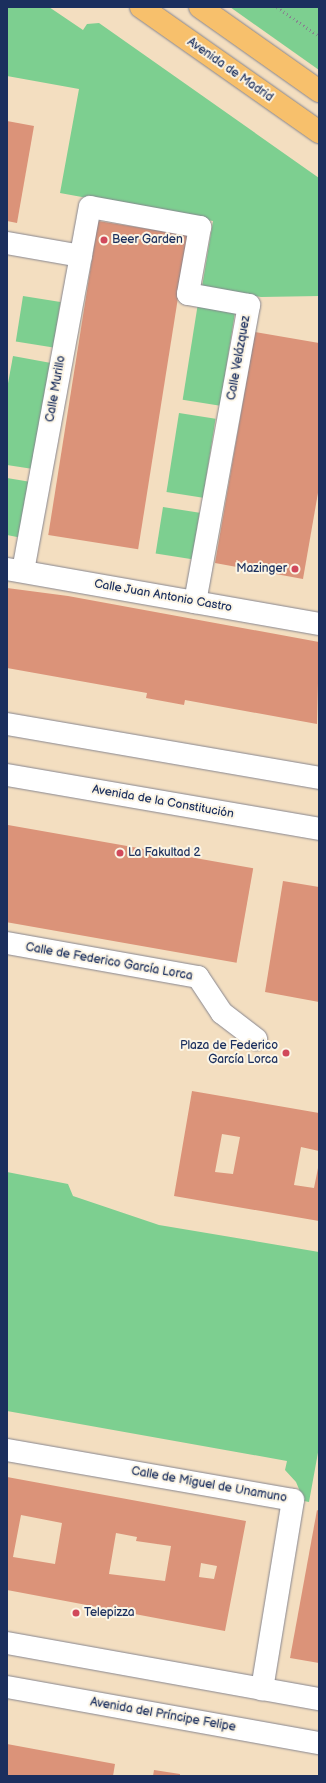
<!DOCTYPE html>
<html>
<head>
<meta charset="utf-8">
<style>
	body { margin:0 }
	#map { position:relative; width:326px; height:1783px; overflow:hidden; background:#f3dec0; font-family:"Balsamiq Sans",sans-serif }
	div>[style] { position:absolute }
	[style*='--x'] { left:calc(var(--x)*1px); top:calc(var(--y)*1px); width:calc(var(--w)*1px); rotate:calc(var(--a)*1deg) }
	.green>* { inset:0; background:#7dcf90; transform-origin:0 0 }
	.building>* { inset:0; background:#db9379; transform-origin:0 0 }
	.path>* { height:2.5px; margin-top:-1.25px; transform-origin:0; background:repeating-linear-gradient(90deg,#87868f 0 1px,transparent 0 4px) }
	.roads { filter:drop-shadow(0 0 1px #87868f) drop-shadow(0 0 1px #87868f) }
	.minor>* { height:22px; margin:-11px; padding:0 11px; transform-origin:11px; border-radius:11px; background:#fff }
	.major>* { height:22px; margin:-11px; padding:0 11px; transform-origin:11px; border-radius:11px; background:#f7c06c }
	.dots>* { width:11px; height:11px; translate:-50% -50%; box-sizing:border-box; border:2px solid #fcf5e5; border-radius:50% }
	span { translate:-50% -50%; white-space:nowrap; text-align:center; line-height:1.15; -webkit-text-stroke:4px #fcf5e5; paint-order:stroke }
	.street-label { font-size:12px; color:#1b2f5e }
	.poi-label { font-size:12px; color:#1b2f5e }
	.left { translate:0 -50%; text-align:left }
	.right { translate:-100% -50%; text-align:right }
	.frame { position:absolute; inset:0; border:8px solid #1b2f5e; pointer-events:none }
</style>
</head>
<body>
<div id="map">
	<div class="green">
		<div style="clip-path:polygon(7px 7px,49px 7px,83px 30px,87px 24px,99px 23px,319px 178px,319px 296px,261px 297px,202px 287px,213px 221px,60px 193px,79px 89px,7px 76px)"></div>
		<div style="clip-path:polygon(230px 7px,319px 7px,319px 70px)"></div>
		<div style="left:23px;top:296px;width:38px;height:46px;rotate:9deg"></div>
		<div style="left:198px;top:303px;width:38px;height:98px;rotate:9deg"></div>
		<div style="clip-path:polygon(13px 356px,51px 363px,33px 469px,7px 465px,7px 389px)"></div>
		<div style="left:179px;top:413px;width:37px;height:80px;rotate:9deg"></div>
		<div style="clip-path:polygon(7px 478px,31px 482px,22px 538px,7px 535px)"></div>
		<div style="left:163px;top:507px;width:37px;height:47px;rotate:9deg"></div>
		<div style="clip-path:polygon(7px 1172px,68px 1184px,73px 1196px,159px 1225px,319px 1252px,319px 1447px,309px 1502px,304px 1501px,296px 1482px,285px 1470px,287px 1461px,7px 1411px)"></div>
	</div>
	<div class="building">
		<div style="clip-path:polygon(7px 121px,34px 126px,17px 223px,7px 221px)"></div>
		<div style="left:98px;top:221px;width:91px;height:318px;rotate:9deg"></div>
		<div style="clip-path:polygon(255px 332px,319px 343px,319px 487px,303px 579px,215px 563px)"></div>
		<div style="clip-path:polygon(7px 588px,68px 596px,319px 642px,317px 724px,185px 700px,184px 705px,146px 698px,147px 693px,7px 668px)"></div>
		<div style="left:8px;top:825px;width:249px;height:96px;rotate:10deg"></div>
		<div style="clip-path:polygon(283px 881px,319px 887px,319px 1002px,265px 992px)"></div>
		<div style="clip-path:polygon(evenodd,192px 1091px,319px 1113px,319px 1151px,301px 1147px,294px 1185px,314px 1188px,319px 1163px,319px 1221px,174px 1196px,192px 1091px,222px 1134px,240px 1137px,233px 1174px,215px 1172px,222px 1134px)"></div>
		<div style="clip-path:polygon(evenodd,7px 1477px,246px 1521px,225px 1631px,7px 1590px,7px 1477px,21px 1515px,62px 1523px,55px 1564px,13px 1557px,21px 1515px,7px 1477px,116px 1533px,137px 1537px,136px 1541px,171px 1546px,165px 1581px,109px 1574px,116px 1533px,7px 1477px,201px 1563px,217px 1566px,214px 1579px,199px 1577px,201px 1563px)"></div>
		<div style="clip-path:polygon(317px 1510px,319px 1511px,319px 1663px,290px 1658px)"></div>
		<div style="clip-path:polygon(7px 1744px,115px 1764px,113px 1776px,7px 1776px)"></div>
		<div style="clip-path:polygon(154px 1770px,180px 1774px,180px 1776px,153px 1776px)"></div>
	</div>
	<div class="path">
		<div style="--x:277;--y:7;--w:51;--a:34.6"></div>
	</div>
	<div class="roads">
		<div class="minor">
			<div style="--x:7;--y:243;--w:75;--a:10"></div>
			<div style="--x:7;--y:569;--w:317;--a:10"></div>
			<div style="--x:23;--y:571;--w:370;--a:-79.6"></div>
			<div style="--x:90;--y:207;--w:112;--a:10.3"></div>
			<div style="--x:200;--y:227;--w:68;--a:100.2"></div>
			<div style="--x:188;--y:294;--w:62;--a:10.2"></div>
			<div style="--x:249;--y:305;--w:302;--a:100.3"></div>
			<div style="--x:7;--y:724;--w:317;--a:9.8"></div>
			<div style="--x:7;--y:775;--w:317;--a:9.8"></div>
			<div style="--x:7;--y:943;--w:194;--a:10.1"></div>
			<div style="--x:198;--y:977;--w:43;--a:56.3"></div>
			<div style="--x:222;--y:1013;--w:43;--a:37.4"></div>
			<div style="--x:7;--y:1450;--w:290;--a:9.9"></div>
			<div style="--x:293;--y:1500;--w:192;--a:99.3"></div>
			<div style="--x:7;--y:1643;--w:317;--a:10.2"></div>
			<div style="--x:7;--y:1687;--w:317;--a:10.2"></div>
		</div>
		<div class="major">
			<div style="--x:141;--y:7;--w:218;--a:35.1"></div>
			<div style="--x:200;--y:7;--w:146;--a:35.2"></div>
		</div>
	</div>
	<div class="dots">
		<div style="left:104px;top:240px;background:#d1495b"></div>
		<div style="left:295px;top:569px;background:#d1495b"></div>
		<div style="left:120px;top:853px;background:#d1495b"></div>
		<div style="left:286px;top:1053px;background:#d1495b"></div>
		<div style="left:76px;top:1613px;background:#d1495b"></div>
	</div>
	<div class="street-label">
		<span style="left:230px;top:70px;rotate:35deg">Avenida de Madrid</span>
		<span style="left:239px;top:358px;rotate:-80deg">Calle Velázquez</span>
		<span style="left:56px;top:389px;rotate:-80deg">Calle Murillo</span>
		<span style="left:163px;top:596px;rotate:10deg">Calle Juan Antonio Castro</span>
		<span style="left:163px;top:802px;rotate:10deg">Avenida de la Constitución</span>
		<span style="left:109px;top:962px;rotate:10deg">Calle de Federico García Lorca</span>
		<span style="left:209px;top:1485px;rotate:10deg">Calle de Miguel de Unamuno</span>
		<span style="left:163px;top:1715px;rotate:10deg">Avenida del Príncipe Felipe</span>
	</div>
	<div class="poi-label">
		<span class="left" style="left:112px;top:240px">Beer Garden</span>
		<span class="right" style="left:287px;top:569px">Mazinger</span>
		<span class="left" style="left:128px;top:853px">La Fakultad 2</span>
		<span class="right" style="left:278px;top:1053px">Plaza de Federico<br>García Lorca</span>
		<span class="left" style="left:84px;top:1613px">Telepizza</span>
	</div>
	<div class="frame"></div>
</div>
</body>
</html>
